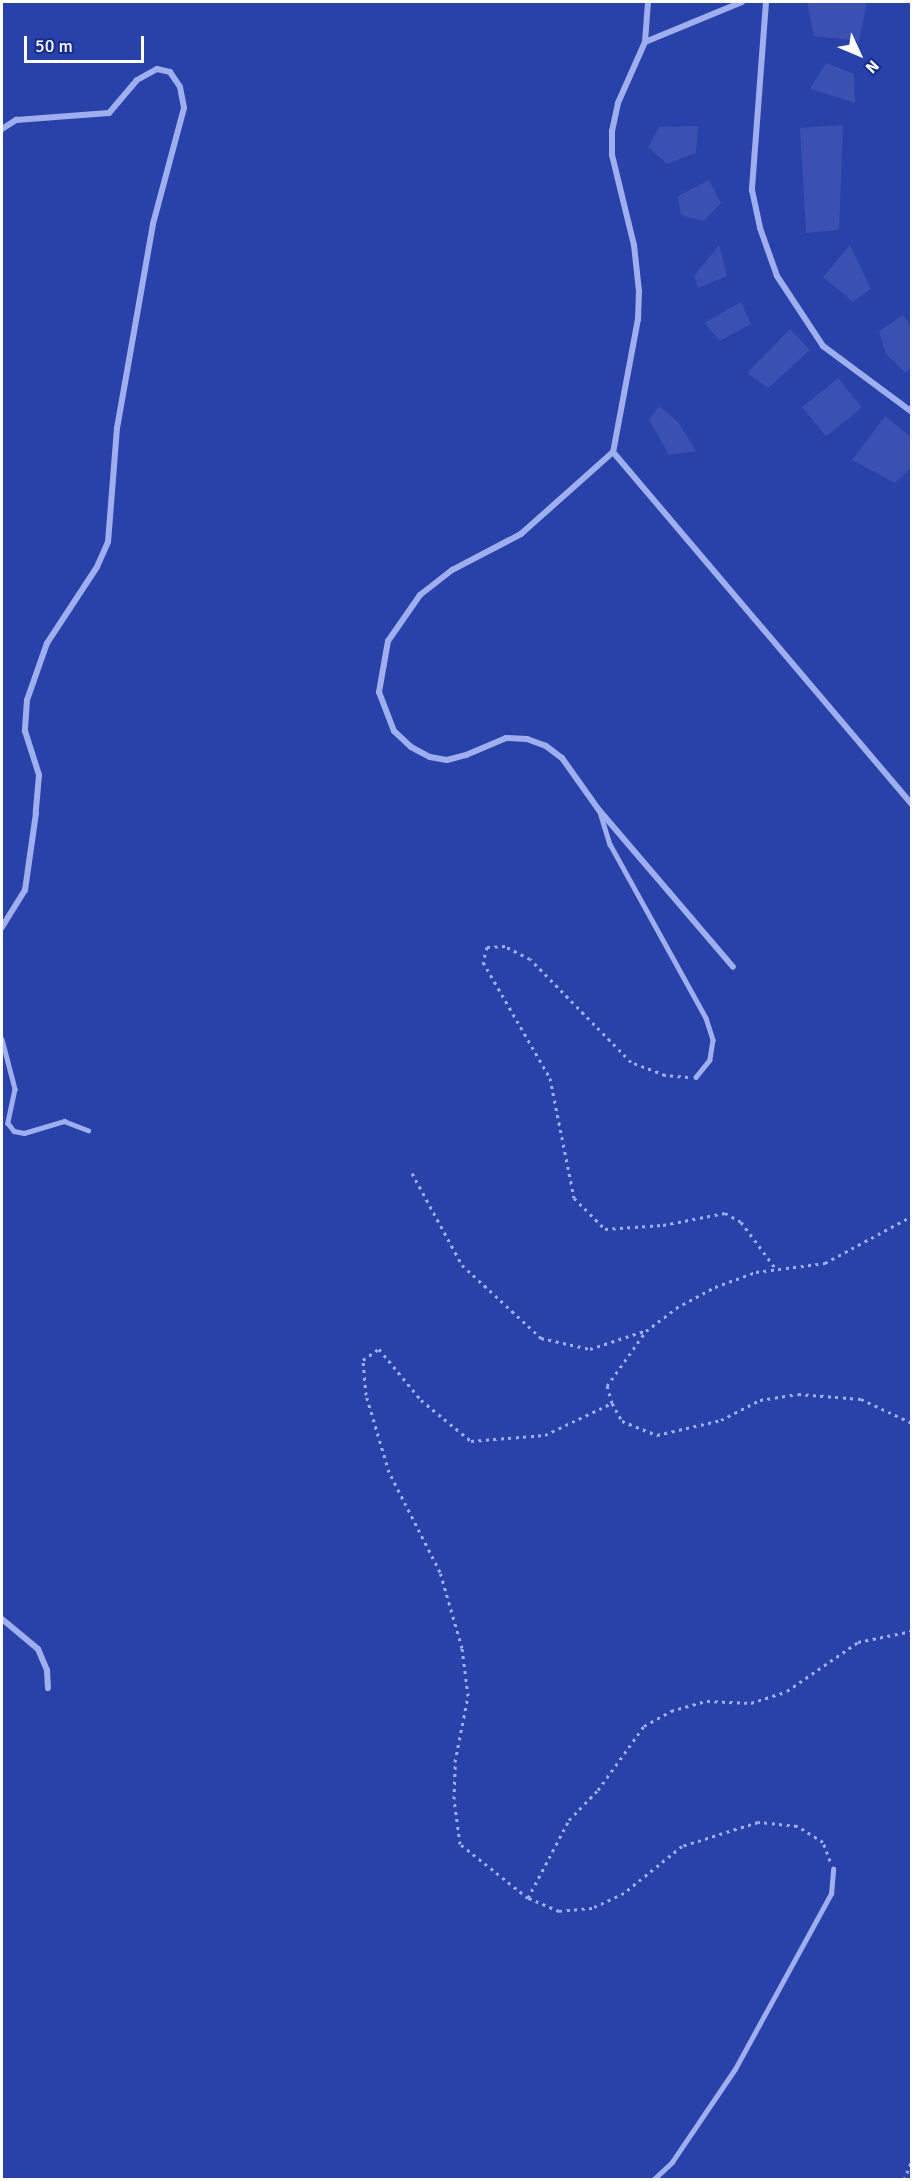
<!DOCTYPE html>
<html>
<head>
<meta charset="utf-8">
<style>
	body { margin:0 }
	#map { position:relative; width:913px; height:2181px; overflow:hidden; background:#162c8a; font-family:Signika,sans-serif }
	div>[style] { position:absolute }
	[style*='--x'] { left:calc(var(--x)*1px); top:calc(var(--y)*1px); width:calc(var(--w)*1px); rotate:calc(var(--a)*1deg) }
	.green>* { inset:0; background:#2842a9; transform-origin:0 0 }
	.building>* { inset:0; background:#3a51b2; transform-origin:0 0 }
	.path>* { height:3px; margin-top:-1.5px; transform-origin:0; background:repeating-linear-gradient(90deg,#9eaeef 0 3px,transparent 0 7.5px) }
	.service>* { height:4.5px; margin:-2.25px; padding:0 2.25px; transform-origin:2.25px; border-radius:2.25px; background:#9eaeef }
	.minor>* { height:6px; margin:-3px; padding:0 3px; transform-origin:3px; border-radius:3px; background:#9eaeef }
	span { translate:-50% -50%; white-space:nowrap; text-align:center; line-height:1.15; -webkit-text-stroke:4.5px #162c8a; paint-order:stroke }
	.frame { position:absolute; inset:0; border:3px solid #fff; pointer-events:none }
	.north { position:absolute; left:829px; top:24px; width:60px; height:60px; -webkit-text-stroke:4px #162c8a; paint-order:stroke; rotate:134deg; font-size:16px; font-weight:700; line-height:24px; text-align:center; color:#fff }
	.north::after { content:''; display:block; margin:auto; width:21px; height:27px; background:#fff; clip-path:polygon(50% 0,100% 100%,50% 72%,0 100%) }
	.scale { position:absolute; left:24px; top:36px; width:120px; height:27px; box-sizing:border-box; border:3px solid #fff; border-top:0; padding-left:8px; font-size:18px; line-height:21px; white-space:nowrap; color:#fff; -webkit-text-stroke:4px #162c8a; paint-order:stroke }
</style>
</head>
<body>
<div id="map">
	<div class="green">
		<div style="left:2px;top:2px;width:909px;height:2177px"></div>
	</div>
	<div class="building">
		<div style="clip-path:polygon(807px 2px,867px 2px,859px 41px,814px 36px)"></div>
		<div style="clip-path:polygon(826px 63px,854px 74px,855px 103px,810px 89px)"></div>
		<div style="clip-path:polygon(843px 125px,839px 230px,806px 233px,800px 128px)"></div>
		<div style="clip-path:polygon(698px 126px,696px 153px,667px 164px,648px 147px,659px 127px)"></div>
		<div style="clip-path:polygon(709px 180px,721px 203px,704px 221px,681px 215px,678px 196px)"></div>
		<div style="clip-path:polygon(719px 245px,727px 276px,698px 288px,694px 276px)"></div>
		<div style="clip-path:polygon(850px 245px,871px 289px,853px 302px,823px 277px)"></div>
		<div style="clip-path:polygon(741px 302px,751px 324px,720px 341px,704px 323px)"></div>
		<div style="clip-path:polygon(903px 315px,912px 328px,912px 366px,906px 373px,886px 354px,879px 331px)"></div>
		<div style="clip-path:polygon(790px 329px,810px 350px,768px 388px,747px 373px)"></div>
		<div style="left:838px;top:378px;width:38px;height:46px;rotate:51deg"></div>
		<div style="clip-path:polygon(659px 406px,678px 422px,696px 451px,669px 455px,649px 420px)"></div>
		<div style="clip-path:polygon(885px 416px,912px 438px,912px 467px,895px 483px,852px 460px)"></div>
	</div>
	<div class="path">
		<div style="--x:688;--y:1077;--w:23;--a:-175"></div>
		<div style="--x:665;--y:1075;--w:36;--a:-159"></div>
		<div style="--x:631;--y:1062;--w:144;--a:-134.4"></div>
		<div style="--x:530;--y:959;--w:28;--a:-153"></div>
		<div style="--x:505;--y:946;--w:18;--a:177"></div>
		<div style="--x:487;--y:947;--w:16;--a:105"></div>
		<div style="--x:483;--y:962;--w:134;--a:60"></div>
		<div style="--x:550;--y:1078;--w:122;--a:78.7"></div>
		<div style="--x:574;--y:1198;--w:44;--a:45"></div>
		<div style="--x:605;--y:1229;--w:58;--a:-3.9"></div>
		<div style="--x:663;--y:1225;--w:63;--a:-11"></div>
		<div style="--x:725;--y:1213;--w:18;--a:29"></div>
		<div style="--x:741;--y:1222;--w:59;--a:53.3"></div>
		<div style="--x:412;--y:1173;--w:105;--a:61.5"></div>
		<div style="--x:462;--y:1265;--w:108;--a:42.7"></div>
		<div style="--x:541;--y:1338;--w:50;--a:12.7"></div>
		<div style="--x:590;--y:1349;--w:57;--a:-18.4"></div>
		<div style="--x:612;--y:1403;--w:21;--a:61"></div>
		<div style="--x:622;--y:1421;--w:38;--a:22"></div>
		<div style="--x:657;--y:1435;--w:66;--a:-13.2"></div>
		<div style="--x:721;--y:1420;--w:44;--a:-27.1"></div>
		<div style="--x:760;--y:1400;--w:38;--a:-9"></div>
		<div style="--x:798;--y:1394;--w:63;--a:4.5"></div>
		<div style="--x:861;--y:1399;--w:56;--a:25.2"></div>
		<div style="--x:830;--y:1861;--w:20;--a:-110"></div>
		<div style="--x:823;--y:1842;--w:31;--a:-148"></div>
		<div style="--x:797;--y:1826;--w:39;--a:-174"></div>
		<div style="--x:758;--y:1822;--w:80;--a:162.5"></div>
		<div style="--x:682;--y:1846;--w:75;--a:141"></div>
		<div style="--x:624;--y:1893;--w:35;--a:155"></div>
		<div style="--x:592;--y:1908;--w:33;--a:175"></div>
		<div style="--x:559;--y:1911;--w:34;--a:-157"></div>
		<div style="--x:528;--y:1898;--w:87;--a:-141.5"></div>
		<div style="--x:460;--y:1844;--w:45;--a:-97.6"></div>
		<div style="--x:454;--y:1799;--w:37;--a:-88"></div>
		<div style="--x:455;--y:1762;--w:67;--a:-78.9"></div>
		<div style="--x:468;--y:1696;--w:48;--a:-97.1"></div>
		<div style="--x:462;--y:1648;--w:79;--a:-106.1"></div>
		<div style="--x:440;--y:1572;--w:112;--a:-117"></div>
		<div style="--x:389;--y:1472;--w:80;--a:-106.6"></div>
		<div style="--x:366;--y:1395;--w:35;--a:-95"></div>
		<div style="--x:363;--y:1360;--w:19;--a:-35"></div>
		<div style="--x:379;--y:1349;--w:66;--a:50.5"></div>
		<div style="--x:421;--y:1400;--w:65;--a:39.4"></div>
		<div style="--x:471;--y:1441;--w:74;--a:-4.6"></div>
		<div style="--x:545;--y:1435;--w:74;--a:-25.5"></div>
		<div style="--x:612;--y:1403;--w:18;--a:-106"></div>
		<div style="--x:607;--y:1386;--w:67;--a:-54.7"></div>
		<div style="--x:646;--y:1331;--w:38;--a:-37"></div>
		<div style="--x:676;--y:1308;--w:44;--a:-28.3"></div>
		<div style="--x:715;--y:1287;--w:44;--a:-20.1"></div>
		<div style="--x:756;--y:1272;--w:70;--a:-7.4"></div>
		<div style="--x:825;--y:1263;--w:99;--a:-28.4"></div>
		<div style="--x:528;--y:1898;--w:88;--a:-62.3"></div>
		<div style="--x:569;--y:1820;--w:42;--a:-46"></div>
		<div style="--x:598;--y:1790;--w:79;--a:-54.3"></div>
		<div style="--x:644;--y:1726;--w:31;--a:-29"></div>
		<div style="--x:671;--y:1711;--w:37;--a:-16"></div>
		<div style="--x:707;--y:1701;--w:44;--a:2.6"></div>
		<div style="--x:751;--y:1703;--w:38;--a:-18"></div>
		<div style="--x:787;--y:1691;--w:86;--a:-34.6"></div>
		<div style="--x:858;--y:1642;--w:55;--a:-11.5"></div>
		<div style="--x:904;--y:2180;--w:22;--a:-68"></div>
	</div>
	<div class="service">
		<div style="--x:600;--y:812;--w:34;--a:73"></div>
		<div style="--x:610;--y:844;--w:199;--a:61.1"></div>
		<div style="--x:706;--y:1018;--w:23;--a:72"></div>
		<div style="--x:713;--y:1040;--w:20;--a:99"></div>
		<div style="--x:710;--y:1060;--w:22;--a:129"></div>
		<div style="--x:2;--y:1039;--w:52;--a:75.4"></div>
		<div style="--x:15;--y:1089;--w:35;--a:102"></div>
		<div style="--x:8;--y:1123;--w:10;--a:53"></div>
		<div style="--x:14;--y:1131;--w:10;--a:11"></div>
		<div style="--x:24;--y:1133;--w:42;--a:-16.7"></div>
		<div style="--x:64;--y:1121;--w:26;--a:21"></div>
		<div style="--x:653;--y:2180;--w:26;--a:-43"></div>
		<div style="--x:672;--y:2162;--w:112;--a:-55.9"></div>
		<div style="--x:735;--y:2069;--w:200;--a:-61.3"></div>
		<div style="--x:831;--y:1894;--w:25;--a:-85"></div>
	</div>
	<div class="minor">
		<div style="--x:648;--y:2;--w:40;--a:94.3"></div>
		<div style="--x:645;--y:42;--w:67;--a:113.9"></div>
		<div style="--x:618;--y:103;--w:29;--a:102"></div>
		<div style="--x:612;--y:131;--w:24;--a:90"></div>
		<div style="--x:612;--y:155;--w:93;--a:76.3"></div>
		<div style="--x:634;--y:245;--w:46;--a:83.8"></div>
		<div style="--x:639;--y:291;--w:28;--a:92"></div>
		<div style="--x:638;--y:319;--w:135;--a:100.6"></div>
		<div style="--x:613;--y:452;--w:123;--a:138.3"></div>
		<div style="--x:521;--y:534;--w:78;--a:152.4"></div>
		<div style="--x:452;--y:570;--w:41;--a:142"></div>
		<div style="--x:420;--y:595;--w:56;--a:124.8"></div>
		<div style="--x:388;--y:641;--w:52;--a:100"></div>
		<div style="--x:379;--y:692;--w:42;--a:69"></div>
		<div style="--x:394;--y:731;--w:23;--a:43"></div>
		<div style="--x:411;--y:747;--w:21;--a:28"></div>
		<div style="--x:430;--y:757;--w:17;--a:10"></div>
		<div style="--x:447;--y:760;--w:20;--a:-15"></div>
		<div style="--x:466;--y:755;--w:43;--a:-23"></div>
		<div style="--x:506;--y:738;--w:21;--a:3"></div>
		<div style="--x:527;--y:739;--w:20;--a:20"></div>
		<div style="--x:546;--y:746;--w:20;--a:37"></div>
		<div style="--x:562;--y:758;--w:64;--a:54.6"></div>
		<div style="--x:599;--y:810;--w:206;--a:49.5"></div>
		<div style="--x:766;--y:2;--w:189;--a:94.3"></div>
		<div style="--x:752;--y:190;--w:39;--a:78"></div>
		<div style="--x:760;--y:228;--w:51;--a:70.5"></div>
		<div style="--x:777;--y:276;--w:84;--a:56.7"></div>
		<div style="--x:823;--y:346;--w:111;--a:36.6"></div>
		<div style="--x:645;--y:42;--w:105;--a:-22.4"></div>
		<div style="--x:2;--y:129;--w:17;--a:-33"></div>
		<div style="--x:16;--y:120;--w:93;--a:-4.3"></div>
		<div style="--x:109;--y:113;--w:43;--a:-49.7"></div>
		<div style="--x:137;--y:80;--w:23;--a:-29"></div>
		<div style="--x:157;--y:69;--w:13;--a:13"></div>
		<div style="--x:170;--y:72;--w:18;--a:56"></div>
		<div style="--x:180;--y:87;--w:21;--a:79"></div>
		<div style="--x:184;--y:108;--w:120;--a:105"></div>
		<div style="--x:153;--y:224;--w:207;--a:100"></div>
		<div style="--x:117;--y:428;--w:114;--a:94.5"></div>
		<div style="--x:108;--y:542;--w:27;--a:114"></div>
		<div style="--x:97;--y:567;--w:91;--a:123.3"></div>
		<div style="--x:47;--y:643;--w:60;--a:109.3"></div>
		<div style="--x:27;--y:700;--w:31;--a:94"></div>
		<div style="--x:25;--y:731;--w:46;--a:72.3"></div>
		<div style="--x:39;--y:775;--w:38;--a:95"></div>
		<div style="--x:36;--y:813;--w:78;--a:98.1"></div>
		<div style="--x:25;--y:890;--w:44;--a:121.9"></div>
		<div style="--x:613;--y:452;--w:462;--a:49.7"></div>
		<div style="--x:2;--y:1619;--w:47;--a:39.8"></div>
		<div style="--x:38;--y:1649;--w:23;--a:67"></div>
		<div style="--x:47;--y:1670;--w:18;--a:87"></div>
	</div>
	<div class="frame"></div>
	<div class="north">N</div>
	<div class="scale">50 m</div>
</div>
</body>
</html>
